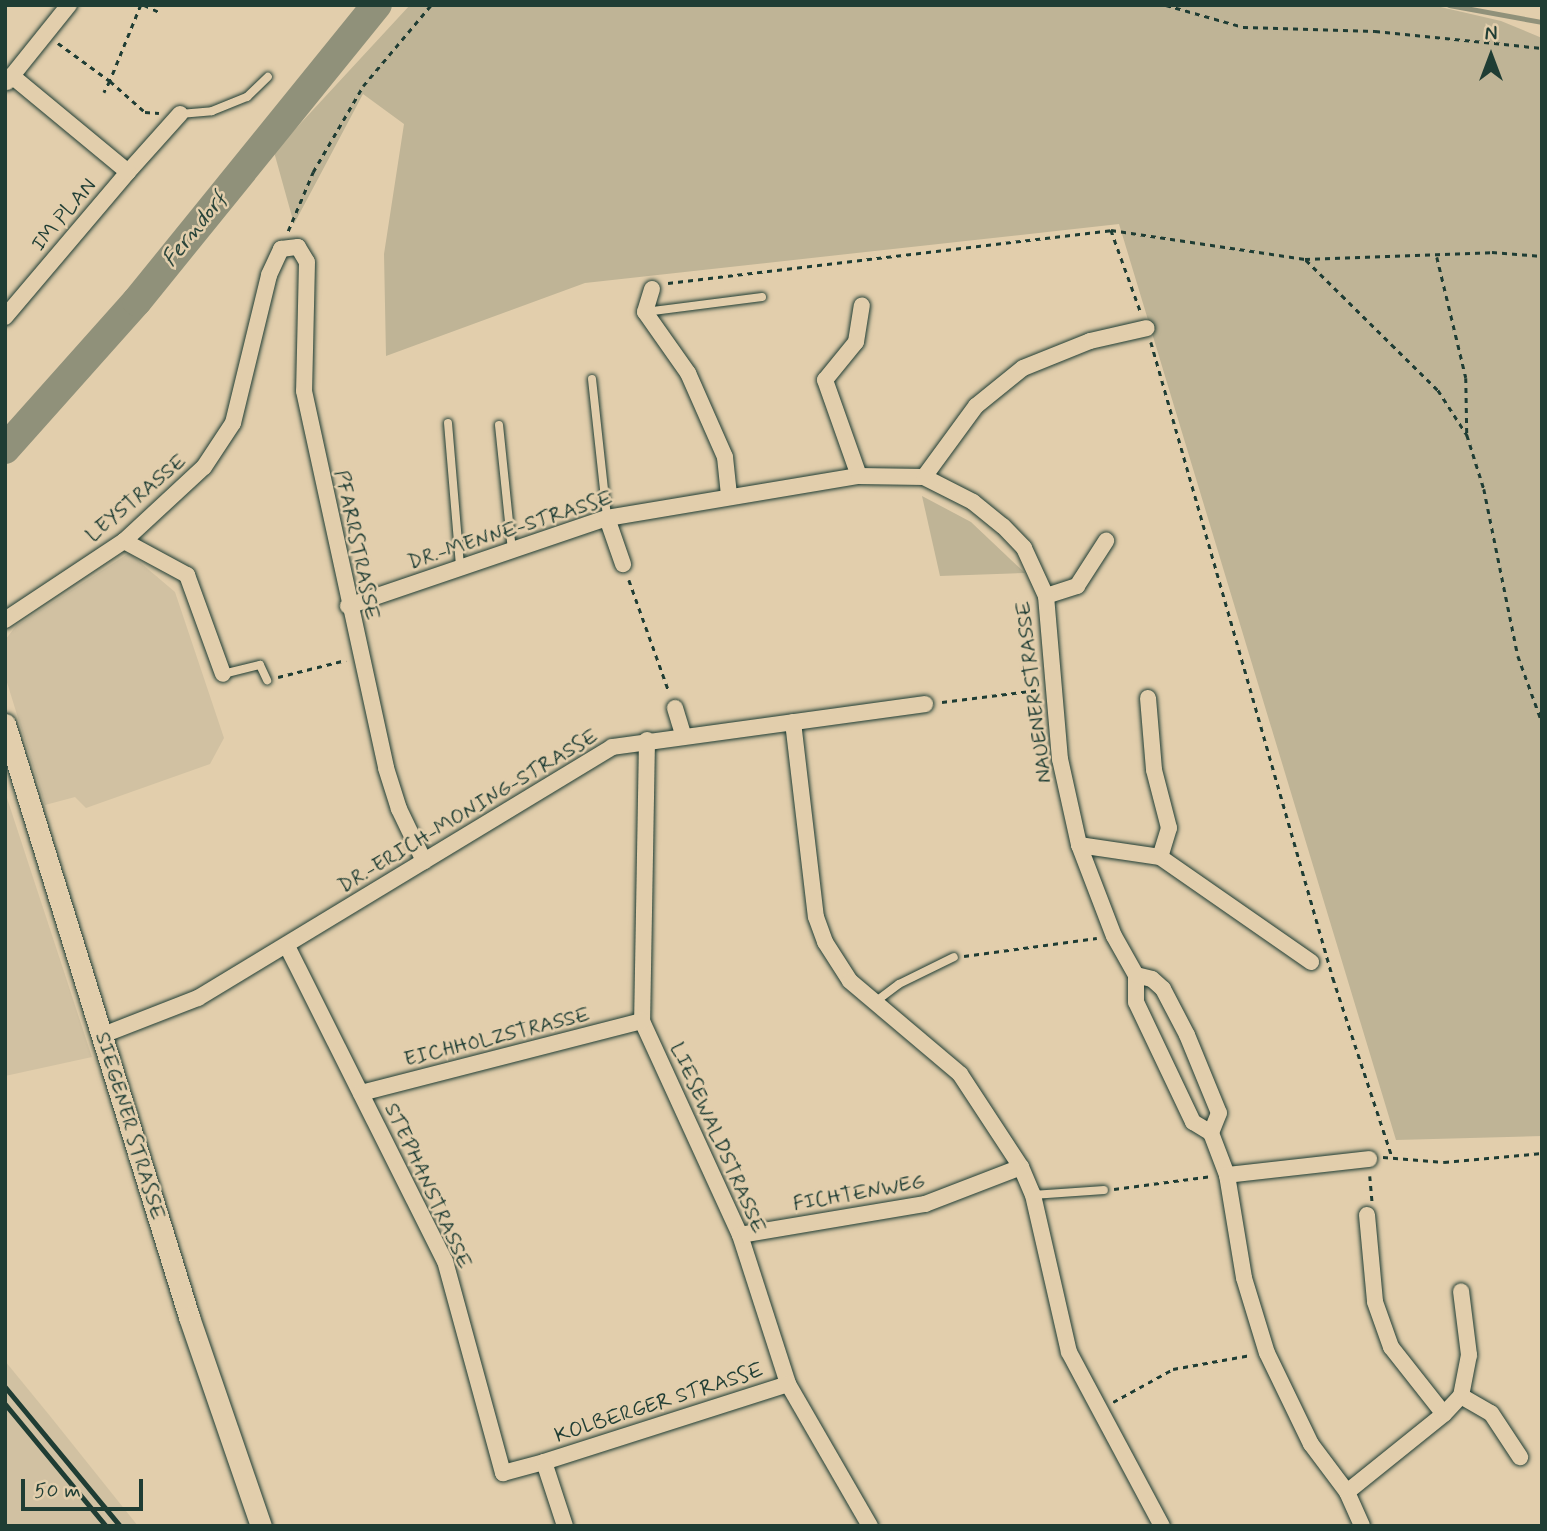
<!DOCTYPE html>
<html>
<head>
<meta charset="utf-8">
<style>
	body { margin:0 }
	#map { position:relative; width:1547px; height:1531px; overflow:hidden; background:#e2ceac; font-family:Mynerve,sans-serif }
	div>[style] { position:absolute }
	[style*='--x'] { left:calc(var(--x)*1px); top:calc(var(--y)*1px); width:calc(var(--w)*1px); rotate:calc(var(--a)*1deg) }
	.built>* { inset:0; background:#d1c1a2 }
	.green>* { inset:0; background:#bfb496 }
	.stream>* { height:5px; margin:-2.5px; padding:0 2.5px; transform-origin:2.5px; border-radius:2.5px; background:#90917a }
	.river>* { height:30px; margin:-15px; padding:0 15px; transform-origin:15px; border-radius:15px; background:#90917a }
	.path>* { height:2.5px; margin-top:-1.25px; transform-origin:0; background:repeating-linear-gradient(90deg,#1f3d34 0 5px,transparent 0 10px) }
	.roads { filter:drop-shadow(0 0 2px #1f3d34) drop-shadow(0 0 2px #1f3d34) }
	.lane>* { height:8px; margin:-4px; padding:0 4px; transform-origin:4px; border-radius:4px; background:#e2ceac }
	.street>* { height:16px; margin:-8px; padding:0 8px; transform-origin:8px; border-radius:8px; background:#e2ceac }
	.secondary>* { height:21px; margin:-10.5px; padding:0 10.5px; transform-origin:10.5px; border-radius:10.5px; background:#e2ceac }
	.rail>* { height:5px; margin:-2.5px; padding:0 2.5px; transform-origin:2.5px; border-radius:2.5px; background:#1f3d34 }
	span { translate:-50% -50%; white-space:nowrap; text-align:center; line-height:1.15; -webkit-text-stroke:5px #e2ceac; paint-order:stroke }
	.street-label { font-size:21px; color:#1f3d34 }
	.water-label { font-size:23px; color:#2a453b; font-style:italic }
	.frame { position:absolute; inset:0; border:7px solid #1f3d34; pointer-events:none }
	.north { position:absolute; left:1456px; top:21px; width:70px; height:70px; -webkit-text-stroke:5px #e2ceac; paint-order:stroke; rotate:0deg; font-size:19px; font-weight:700; line-height:28px; text-align:center; color:#1f3d34 }
	.north::after { content:''; display:block; margin:auto; width:24px; height:32px; background:#1f3d34; clip-path:polygon(50% 0,100% 100%,50% 72%,0 100%) }
	.scale { position:absolute; left:21px; top:1479px; width:122px; height:32px; box-sizing:border-box; border:4px solid #1f3d34; border-top:0; padding-left:9px; font-size:21px; line-height:24px; white-space:nowrap; color:#1f3d34; -webkit-text-stroke:5px #e2ceac; paint-order:stroke }
</style>
</head>
<body>
<div id="map">
	<div class="built">
		<div style="clip-path:polygon(129px 553px,175px 592px,224px 738px,210px 764px,86px 808px,75px 797px,45px 805px,5px 676px,5px 640px,16px 626px)"></div>
		<div style="clip-path:polygon(5px 792px,92px 1057px,5px 1076px)"></div>
		<div style="clip-path:polygon(5px 1361px,50px 1416px,138px 1526px,5px 1526px)"></div>
	</div>
	<div class="green">
		<div style="clip-path:polygon(410px 5px,1432px 5px,1501px 21px,1542px 38px,1542px 1136px,1396px 1140px,1119px 224px,585px 283px,386px 356px,384px 254px,404px 124px,363px 94px,294px 224px,274px 152px)"></div>
		<div style="clip-path:polygon(922px 496px,971px 522px,1025px 573px,940px 576px)"></div>
	</div>
	<div class="stream">
		<div style="--x:1449;--y:5;--w:95;--a:10.4"></div>
	</div>
	<div class="river">
		<div style="--x:5;--y:449;--w:198;--a:-48.3"></div>
		<div style="--x:137;--y:301;--w:381;--a:-51"></div>
	</div>
	<div class="path">
		<div style="--x:141;--y:5;--w:82;--a:112.2"></div>
		<div style="--x:110;--y:81;--w:47;--a:41.5"></div>
		<div style="--x:145;--y:112;--w:14;--a:4"></div>
		<div style="--x:144;--y:5;--w:19;--a:25"></div>
		<div style="--x:1166;--y:5;--w:80;--a:15.9"></div>
		<div style="--x:1243;--y:27;--w:132;--a:1.7"></div>
		<div style="--x:1375;--y:31;--w:168;--a:5.8"></div>
		<div style="--x:58;--y:43;--w:64;--a:36.2"></div>
		<div style="--x:110;--y:81;--w:13;--a:117"></div>
		<div style="--x:1111;--y:230;--w:88;--a:70.1"></div>
		<div style="--x:288;--y:231;--w:64;--a:-67"></div>
		<div style="--x:313;--y:172;--w:99;--a:-59.8"></div>
		<div style="--x:363;--y:86;--w:106;--a:-50"></div>
		<div style="--x:1437;--y:257;--w:124;--a:76.5"></div>
		<div style="--x:1466;--y:378;--w:57;--a:89"></div>
		<div style="--x:1306;--y:260;--w:185;--a:44.6"></div>
		<div style="--x:1438;--y:390;--w:54;--a:57.2"></div>
		<div style="--x:1467;--y:435;--w:57;--a:72.5"></div>
		<div style="--x:1484;--y:489;--w:170;--a:78.5"></div>
		<div style="--x:1518;--y:656;--w:70;--a:70"></div>
		<div style="--x:668;--y:283;--w:446;--a:-6.8"></div>
		<div style="--x:1111;--y:230;--w:196;--a:8.5"></div>
		<div style="--x:1305;--y:259;--w:187;--a:-2.1"></div>
		<div style="--x:1492;--y:252;--w:50;--a:4.6"></div>
		<div style="--x:1151;--y:342;--w:662;--a:74.03"></div>
		<div style="--x:1333;--y:978;--w:188;--a:71.7"></div>
		<div style="--x:629;--y:580;--w:119;--a:70.3"></div>
		<div style="--x:278;--y:677;--w:70;--a:-14"></div>
		<div style="--x:942;--y:702;--w:98;--a:-7.1"></div>
		<div style="--x:964;--y:956;--w:134;--a:-7.7"></div>
		<div style="--x:1383;--y:1157;--w:61;--a:4.7"></div>
		<div style="--x:1444;--y:1162;--w:98;--a:-5.2"></div>
		<div style="--x:1370;--y:1176;--w:25;--a:85"></div>
		<div style="--x:1114;--y:1189;--w:99;--a:-7.6"></div>
		<div style="--x:1113;--y:1402;--w:68;--a:-28.8"></div>
		<div style="--x:1173;--y:1369;--w:79;--a:-10.2"></div>
	</div>
	<div class="roads">
		<div class="lane">
			<div style="--x:180;--y:114;--w:32;--a:-5"></div>
			<div style="--x:212;--y:111;--w:38;--a:-22"></div>
			<div style="--x:247;--y:97;--w:29;--a:-44"></div>
			<div style="--x:645;--y:312;--w:118;--a:-7.3"></div>
			<div style="--x:592;--y:379;--w:140;--a:83.8"></div>
			<div style="--x:448;--y:423;--w:144;--a:85.2"></div>
			<div style="--x:499;--y:425;--w:126;--a:84.1"></div>
			<div style="--x:223;--y:674;--w:38;--a:-14"></div>
			<div style="--x:260;--y:665;--w:17;--a:65"></div>
			<div style="--x:875;--y:1002;--w:30;--a:-37"></div>
			<div style="--x:899;--y:984;--w:61;--a:-26.1"></div>
			<div style="--x:1033;--y:1195;--w:71;--a:-4"></div>
		</div>
		<div class="street">
			<div style="--x:7;--y:82;--w:99;--a:-51.2"></div>
			<div style="--x:128;--y:172;--w:78;--a:-48.1"></div>
			<div style="--x:652;--y:289;--w:24;--a:107"></div>
			<div style="--x:645;--y:312;--w:75;--a:54.8"></div>
			<div style="--x:688;--y:373;--w:92;--a:66.2"></div>
			<div style="--x:725;--y:457;--w:38;--a:84"></div>
			<div style="--x:5;--y:317;--w:190;--a:-49.7"></div>
			<div style="--x:128;--y:172;--w:151;--a:-140.4"></div>
			<div style="--x:859;--y:476;--w:102;--a:-109.5"></div>
			<div style="--x:825;--y:380;--w:49;--a:-50.8"></div>
			<div style="--x:856;--y:342;--w:37;--a:-81"></div>
			<div style="--x:924;--y:477;--w:88;--a:-53.8"></div>
			<div style="--x:976;--y:406;--w:60;--a:-39"></div>
			<div style="--x:1023;--y:368;--w:72;--a:-21.9"></div>
			<div style="--x:1090;--y:341;--w:58;--a:-12.8"></div>
			<div style="--x:607;--y:518;--w:49;--a:70.8"></div>
			<div style="--x:124;--y:541;--w:72;--a:28.4"></div>
			<div style="--x:187;--y:575;--w:105;--a:70"></div>
			<div style="--x:1046;--y:596;--w:33;--a:-18"></div>
			<div style="--x:1077;--y:586;--w:54;--a:-57.2"></div>
			<div style="--x:348;--y:606;--w:274;--a:-18.8"></div>
			<div style="--x:607;--y:518;--w:255;--a:-9.5"></div>
			<div style="--x:859;--y:476;--w:65;--a:0.9"></div>
			<div style="--x:924;--y:477;--w:55;--a:27"></div>
			<div style="--x:973;--y:502;--w:38;--a:39"></div>
			<div style="--x:1003;--y:526;--w:30;--a:46"></div>
			<div style="--x:1024;--y:548;--w:53;--a:65.4"></div>
			<div style="--x:1046;--y:596;--w:164;--a:85.1"></div>
			<div style="--x:1060;--y:759;--w:88;--a:77.5"></div>
			<div style="--x:1079;--y:845;--w:97;--a:69"></div>
			<div style="--x:1114;--y:936;--w:45;--a:60.6"></div>
			<div style="--x:1136;--y:975;--w:27;--a:90"></div>
			<div style="--x:1136;--y:1002;--w:133;--a:64.6"></div>
			<div style="--x:1193;--y:1122;--w:21;--a:31"></div>
			<div style="--x:1211;--y:1133;--w:45;--a:69.1"></div>
			<div style="--x:1227;--y:1175;--w:104;--a:80.6"></div>
			<div style="--x:1244;--y:1278;--w:78;--a:73"></div>
			<div style="--x:1267;--y:1353;--w:101;--a:64.2"></div>
			<div style="--x:1311;--y:1444;--w:60;--a:53.1"></div>
			<div style="--x:1347;--y:1492;--w:37;--a:66"></div>
			<div style="--x:5;--y:620;--w:143;--a:-33.6"></div>
			<div style="--x:124;--y:541;--w:109;--a:-42.8"></div>
			<div style="--x:204;--y:467;--w:53;--a:-56.6"></div>
			<div style="--x:233;--y:423;--w:152;--a:-76.3"></div>
			<div style="--x:269;--y:275;--w:29;--a:-65"></div>
			<div style="--x:281;--y:249;--w:17;--a:-7"></div>
			<div style="--x:298;--y:247;--w:17;--a:59"></div>
			<div style="--x:307;--y:262;--w:129;--a:91.3"></div>
			<div style="--x:304;--y:391;--w:386;--a:77.7"></div>
			<div style="--x:386;--y:768;--w:43;--a:72.4"></div>
			<div style="--x:399;--y:809;--w:58;--a:64.3"></div>
			<div style="--x:1148;--y:698;--w:72;--a:85.2"></div>
			<div style="--x:1154;--y:770;--w:60;--a:75.5"></div>
			<div style="--x:1169;--y:828;--w:30;--a:107"></div>
			<div style="--x:675;--y:708;--w:28;--a:73"></div>
			<div style="--x:793;--y:722;--w:196;--a:83.3"></div>
			<div style="--x:816;--y:917;--w:27;--a:70"></div>
			<div style="--x:825;--y:942;--w:46;--a:57.3"></div>
			<div style="--x:850;--y:981;--w:144;--a:40.2"></div>
			<div style="--x:960;--y:1074;--w:111;--a:56.7"></div>
			<div style="--x:1021;--y:1167;--w:30;--a:67"></div>
			<div style="--x:1033;--y:1195;--w:161;--a:77.1"></div>
			<div style="--x:1069;--y:1352;--w:197;--a:61.9"></div>
			<div style="--x:647;--y:740;--w:281;--a:91"></div>
			<div style="--x:642;--y:1021;--w:235;--a:65.4"></div>
			<div style="--x:740;--y:1235;--w:157;--a:72.1"></div>
			<div style="--x:788;--y:1384;--w:164;--a:60"></div>
			<div style="--x:1079;--y:845;--w:82;--a:8.4"></div>
			<div style="--x:1160;--y:857;--w:184;--a:34.8"></div>
			<div style="--x:287;--y:946;--w:352;--a:63.4"></div>
			<div style="--x:445;--y:1261;--w:220;--a:74.7"></div>
			<div style="--x:503;--y:1473;--w:42;--a:-15"></div>
			<div style="--x:544;--y:1462;--w:67;--a:71.8"></div>
			<div style="--x:1136;--y:975;--w:16;--a:14"></div>
			<div style="--x:1152;--y:979;--w:15;--a:42"></div>
			<div style="--x:1163;--y:989;--w:52;--a:62.4"></div>
			<div style="--x:1187;--y:1035;--w:84;--a:67.7"></div>
			<div style="--x:1219;--y:1113;--w:22;--a:112"></div>
			<div style="--x:103;--y:1035;--w:102;--a:-21.3"></div>
			<div style="--x:198;--y:998;--w:484;--a:-31.2"></div>
			<div style="--x:612;--y:747;--w:316;--a:-7.8"></div>
			<div style="--x:361;--y:1093;--w:290;--a:-14.4"></div>
			<div style="--x:1227;--y:1175;--w:143;--a:-6.4"></div>
			<div style="--x:1367;--y:1215;--w:87;--a:84.7"></div>
			<div style="--x:1375;--y:1302;--w:48;--a:70.4"></div>
			<div style="--x:1391;--y:1347;--w:85;--a:51.7"></div>
			<div style="--x:740;--y:1235;--w:188;--a:-9.5"></div>
			<div style="--x:925;--y:1204;--w:103;--a:-21.1"></div>
			<div style="--x:1461;--y:1396;--w:34;--a:30"></div>
			<div style="--x:1491;--y:1413;--w:53;--a:56.6"></div>
			<div style="--x:544;--y:1462;--w:256;--a:-17.7"></div>
			<div style="--x:1347;--y:1492;--w:124;--a:-38.8"></div>
			<div style="--x:1444;--y:1414;--w:25;--a:-47"></div>
			<div style="--x:1461;--y:1396;--w:42;--a:-79"></div>
			<div style="--x:1469;--y:1355;--w:64;--a:-97.1"></div>
		</div>
		<div class="secondary">
			<div style="--x:5;--y:724;--w:621;--a:72.76"></div>
			<div style="--x:189;--y:1317;--w:221;--a:71"></div>
		</div>
	</div>
	<div class="rail">
		<div style="--x:5;--y:1387;--w:180;--a:50.4"></div>
		<div style="--x:5;--y:1404;--w:158;--a:50.4"></div>
	</div>
	<div class="street-label">
		<span style="left:64px;top:215px;rotate:-50deg">IM PLAN</span>
		<span style="left:136px;top:498px;rotate:-40deg">LEYSTRASSE</span>
		<span style="left:510px;top:530px;rotate:-18deg">DR.-MENNE-STRASSE</span>
		<span style="left:357px;top:545px;rotate:78deg">PFARRSTRASSE</span>
		<span style="left:1034px;top:692px;rotate:-97deg">NAUENER STRASSE</span>
		<span style="left:468px;top:811px;rotate:-31deg">DR.-ERICH-MONING-STRASSE</span>
		<span style="left:497px;top:1037px;rotate:-14deg">EICHHOLZSTRASSE</span>
		<span style="left:130px;top:1126px;rotate:73deg">SIEGENER STRASSE</span>
		<span style="left:718px;top:1138px;rotate:66deg">LIESEWALDSTRASSE</span>
		<span style="left:428px;top:1186px;rotate:65deg">STEPHANSTRASSE</span>
		<span style="left:859px;top:1193px;rotate:-10deg">FICHTENWEG</span>
		<span style="left:659px;top:1403px;rotate:-18deg">KOLBERGER STRASSE</span>
	</div>
	<div class="water-label">
		<span style="left:195px;top:230px;rotate:-51deg">Ferndorf</span>
	</div>
	<div class="frame"></div>
	<div class="north">N</div>
	<div class="scale">50 m</div>
</div>
</body>
</html>
